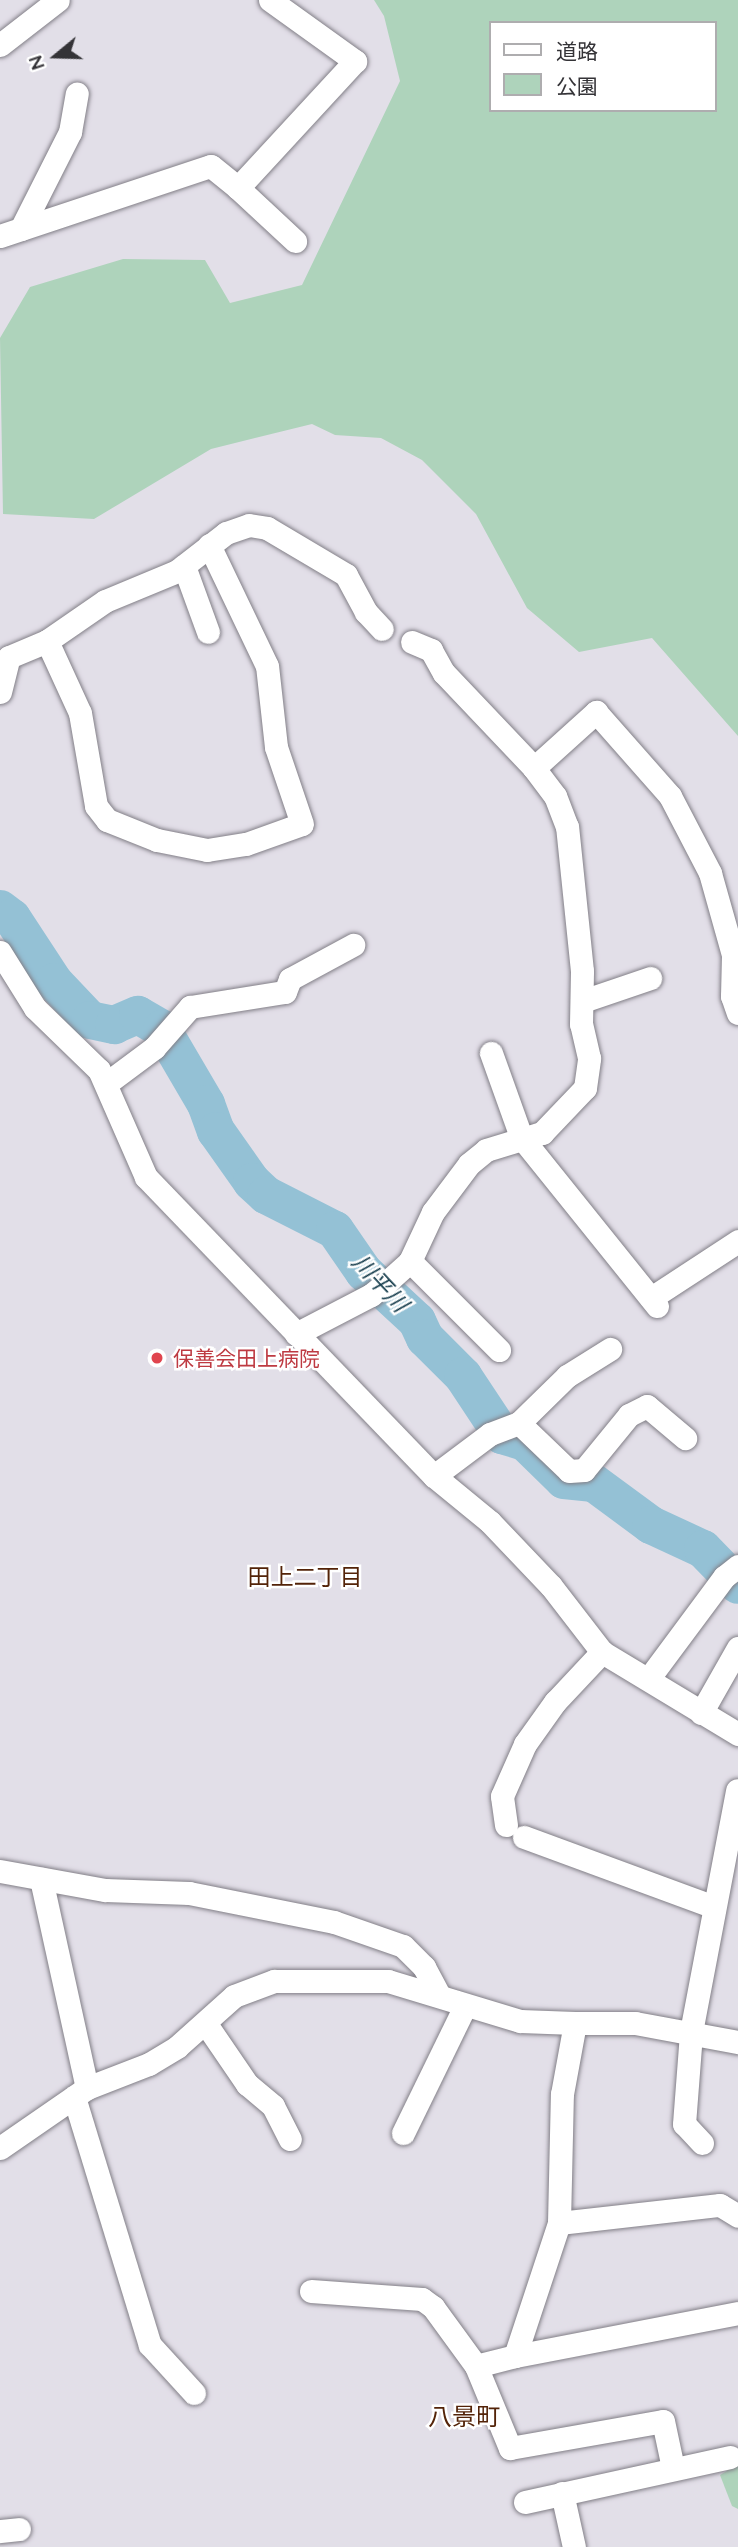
<!DOCTYPE html>
<html>
<head>
<meta charset="utf-8">
<style>
	body { margin:0 }
	#map { position:relative; width:738px; height:2547px; overflow:hidden; background:#e2dfe8; font-family:Quicksand,"Noto Sans JP",sans-serif }
	div>[style] { position:absolute }
	[style*='--x'] { left:calc(var(--x)*1px); top:calc(var(--y)*1px); width:calc(var(--w)*1px); rotate:calc(var(--a)*1deg) }
	.green>* { inset:0; background:#aed3bb }
	.river>* { height:38px; margin:-19px; padding:0 19px; transform-origin:19px; border-radius:19px; background:#94c1d5 }
	.roads { filter:drop-shadow(0 0 2px #827f87) drop-shadow(0 0 2px #827f87) }
	.minor>* { height:23px; margin:-11.5px; padding:0 11.5px; transform-origin:11.5px; border-radius:11.5px; background:#fff }
	.dots>* { width:19px; height:19px; translate:-50% -50%; box-sizing:border-box; border:4px solid #fff; border-radius:50% }
	span { translate:-50% -50%; white-space:nowrap; text-align:center; line-height:1.15; -webkit-text-stroke:5px #fff; paint-order:stroke }
	.health-label { font-size:21px; color:#be3a42 }
	.left { translate:0 -50%; text-align:left }
	.water-label { font-size:23px; color:#153c4c; font-style:italic }
	.neighbourhood-label { font-size:23px; color:#532308 }
	.quarter-label { font-size:24px; color:#532308 }
	.legend { position:absolute; left:489px; top:21px; width:228px; height:91px; box-sizing:border-box; background:#fff; border:2px solid #aeadaf; margin:0; padding:9px 12px; list-style:none; font-size:21px; color:#343337 }
	.legend li { display:flex; align-items:center; gap:14px; height:35px }
	.legend b { width:35px; border:2px solid #aeadaf }
	.north { position:absolute; left:21px; top:21px; width:70px; height:70px; -webkit-text-stroke:5px #fff; paint-order:stroke; rotate:251deg; font-size:19px; font-weight:700; line-height:28px; text-align:center; color:#343337 }
	.north::after { content:''; display:block; margin:auto; width:24px; height:32px; background:#343337; clip-path:polygon(50% 0,100% 100%,50% 72%,0 100%) }
</style>
</head>
<body>
<div id="map">
	<div class="green">
		<div style="clip-path:polygon(evenodd,374px 0,738px 0,738px 736px,652px 638px,579px 652px,527px 608px,476px 514px,422px 460px,381px 438px,335px 435px,312px 424px,211px 449px,94px 519px,3px 514px,0 338px,30px 287px,123px 259px,205px 260px,230px 303px,302px 285px,400px 81px,384px 16px,374px 0,491px 23px,715px 23px,715px 110px,491px 110px,491px 23px)"></div>
		<div style="clip-path:polygon(738px 2464px,738px 2509px,732px 2506px,720px 2475px)"></div>
	</div>
	<div class="river">
		<div style="--x:0;--y:909;--w:15;--a:37"></div>
		<div style="--x:12;--y:918;--w:77;--a:56.7"></div>
		<div style="--x:54;--y:982;--w:52;--a:46.5"></div>
		<div style="--x:90;--y:1020;--w:25;--a:12"></div>
		<div style="--x:114;--y:1025;--w:26;--a:-23"></div>
		<div style="--x:138;--y:1015;--w:28;--a:30"></div>
		<div style="--x:162;--y:1029;--w:87;--a:59.6"></div>
		<div style="--x:206;--y:1104;--w:29;--a:70"></div>
		<div style="--x:216;--y:1131;--w:62;--a:54.8"></div>
		<div style="--x:252;--y:1182;--w:19;--a:43"></div>
		<div style="--x:266;--y:1195;--w:77;--a:26.9"></div>
		<div style="--x:335;--y:1230;--w:51;--a:55.4"></div>
		<div style="--x:364;--y:1272;--w:72;--a:42.8"></div>
		<div style="--x:417;--y:1321;--w:19;--a:65"></div>
		<div style="--x:425;--y:1338;--w:54;--a:45"></div>
		<div style="--x:463;--y:1376;--w:71;--a:56.5"></div>
		<div style="--x:502;--y:1435;--w:24;--a:17"></div>
		<div style="--x:525;--y:1442;--w:54;--a:44.3"></div>
		<div style="--x:564;--y:1480;--w:30;--a:6"></div>
		<div style="--x:594;--y:1483;--w:71;--a:36.4"></div>
		<div style="--x:651;--y:1525;--w:57;--a:24.8"></div>
		<div style="--x:703;--y:1549;--w:50;--a:45.8"></div>
	</div>
	<div class="roads">
		<div class="minor">
			<div style="--x:270;--y:0;--w:105;--a:35.7"></div>
			<div style="--x:355;--y:61;--w:173;--a:132.7"></div>
			<div style="--x:238;--y:188;--w:78;--a:42.9"></div>
			<div style="--x:0;--y:45;--w:73;--a:-37.8"></div>
			<div style="--x:21;--y:229;--w:109;--a:-63.2"></div>
			<div style="--x:70;--y:132;--w:39;--a:-80"></div>
			<div style="--x:0;--y:236;--w:222;--a:-18.4"></div>
			<div style="--x:211;--y:166;--w:35;--a:39"></div>
			<div style="--x:184;--y:566;--w:70;--a:70"></div>
			<div style="--x:47;--y:641;--w:79;--a:65.4"></div>
			<div style="--x:80;--y:713;--w:94;--a:80.2"></div>
			<div style="--x:96;--y:806;--w:18;--a:52"></div>
			<div style="--x:107;--y:820;--w:54;--a:21.8"></div>
			<div style="--x:157;--y:840;--w:51;--a:11.3"></div>
			<div style="--x:207;--y:850;--w:39;--a:-9"></div>
			<div style="--x:246;--y:844;--w:59;--a:-19.7"></div>
			<div style="--x:302;--y:824;--w:81;--a:-108.7"></div>
			<div style="--x:276;--y:747;--w:81;--a:-96.3"></div>
			<div style="--x:267;--y:666;--w:134;--a:-115.6"></div>
			<div style="--x:412;--y:642;--w:21;--a:23"></div>
			<div style="--x:431;--y:650;--w:26;--a:61"></div>
			<div style="--x:444;--y:673;--w:131;--a:46.5"></div>
			<div style="--x:0;--y:692;--w:36;--a:-76"></div>
			<div style="--x:9;--y:657;--w:41;--a:-22.8"></div>
			<div style="--x:47;--y:641;--w:70;--a:-34.6"></div>
			<div style="--x:105;--y:601;--w:78;--a:-22.6"></div>
			<div style="--x:177;--y:571;--w:62;--a:-37.8"></div>
			<div style="--x:226;--y:533;--w:24;--a:-19"></div>
			<div style="--x:249;--y:525;--w:18;--a:9"></div>
			<div style="--x:267;--y:528;--w:92;--a:30.7"></div>
			<div style="--x:346;--y:575;--w:42;--a:61.6"></div>
			<div style="--x:366;--y:612;--w:23;--a:47"></div>
			<div style="--x:0;--y:952;--w:66;--a:58"></div>
			<div style="--x:35;--y:1008;--w:89;--a:44.1"></div>
			<div style="--x:99;--y:1070;--w:117;--a:66.3"></div>
			<div style="--x:146;--y:1177;--w:415;--a:46.1"></div>
			<div style="--x:434;--y:1476;--w:72;--a:39.4"></div>
			<div style="--x:490;--y:1522;--w:88;--a:46.4"></div>
			<div style="--x:551;--y:1586;--w:83;--a:52.3"></div>
			<div style="--x:602;--y:1652;--w:159;--a:31.1"></div>
			<div style="--x:583;--y:1001;--w:71;--a:-18.9"></div>
			<div style="--x:491;--y:1053;--w:89;--a:70.3"></div>
			<div style="--x:521;--y:1137;--w:217;--a:51.2"></div>
			<div style="--x:107;--y:1083;--w:59;--a:-36.7"></div>
			<div style="--x:154;--y:1048;--w:55;--a:-48.7"></div>
			<div style="--x:190;--y:1007;--w:96;--a:-9"></div>
			<div style="--x:285;--y:992;--w:14;--a:-69"></div>
			<div style="--x:290;--y:979;--w:72;--a:-28.4"></div>
			<div style="--x:410;--y:1261;--w:126;--a:45"></div>
			<div style="--x:651;--y:1298;--w:104;--a:-33.2"></div>
			<div style="--x:296;--y:1334;--w:85;--a:-27.5"></div>
			<div style="--x:371;--y:1295;--w:21;--a:-39"></div>
			<div style="--x:387;--y:1282;--w:31;--a:-42"></div>
			<div style="--x:410;--y:1261;--w:54;--a:-64.9"></div>
			<div style="--x:433;--y:1212;--w:60;--a:-53.1"></div>
			<div style="--x:469;--y:1164;--w:22;--a:-39"></div>
			<div style="--x:486;--y:1150;--w:59;--a:-16.9"></div>
			<div style="--x:542;--y:1133;--w:62;--a:-46.3"></div>
			<div style="--x:585;--y:1088;--w:30;--a:-82"></div>
			<div style="--x:589;--y:1058;--w:35;--a:-103"></div>
			<div style="--x:581;--y:1024;--w:53;--a:-88.9"></div>
			<div style="--x:582;--y:971;--w:145;--a:-95.9"></div>
			<div style="--x:567;--y:827;--w:33;--a:-111"></div>
			<div style="--x:555;--y:796;--w:35;--a:-127"></div>
			<div style="--x:534;--y:768;--w:84;--a:-42.1"></div>
			<div style="--x:596;--y:712;--w:112;--a:48.6"></div>
			<div style="--x:670;--y:796;--w:87;--a:62.5"></div>
			<div style="--x:710;--y:873;--w:85;--a:74.3"></div>
			<div style="--x:733;--y:955;--w:41;--a:91.4"></div>
			<div style="--x:732;--y:996;--w:18;--a:71"></div>
			<div style="--x:519;--y:1423;--w:69;--a:43.8"></div>
			<div style="--x:569;--y:1471;--w:15;--a:-4"></div>
			<div style="--x:584;--y:1470;--w:71;--a:-50.7"></div>
			<div style="--x:629;--y:1415;--w:20;--a:-27"></div>
			<div style="--x:647;--y:1406;--w:50;--a:40.1"></div>
			<div style="--x:434;--y:1476;--w:70;--a:-36.9"></div>
			<div style="--x:490;--y:1434;--w:31;--a:-21"></div>
			<div style="--x:519;--y:1423;--w:67;--a:-44.4"></div>
			<div style="--x:567;--y:1376;--w:51;--a:-32.1"></div>
			<div style="--x:649;--y:1678;--w:126;--a:-53.4"></div>
			<div style="--x:724;--y:1577;--w:18;--a:-38"></div>
			<div style="--x:701;--y:1713;--w:75;--a:-60.4"></div>
			<div style="--x:506;--y:1825;--w:29;--a:-98"></div>
			<div style="--x:502;--y:1796;--w:57;--a:-66.1"></div>
			<div style="--x:525;--y:1744;--w:52;--a:-54.5"></div>
			<div style="--x:555;--y:1702;--w:69;--a:-46.8"></div>
			<div style="--x:524;--y:1837;--w:200;--a:20.2"></div>
			<div style="--x:0;--y:1871;--w:107;--a:10.3"></div>
			<div style="--x:105;--y:1890;--w:84;--a:2"></div>
			<div style="--x:189;--y:1893;--w:148;--a:11.3"></div>
			<div style="--x:334;--y:1922;--w:73;--a:19.2"></div>
			<div style="--x:403;--y:1946;--w:30;--a:45"></div>
			<div style="--x:424;--y:1967;--w:32;--a:62"></div>
			<div style="--x:41;--y:1879;--w:214;--a:77.6"></div>
			<div style="--x:206;--y:2024;--w:73;--a:55.7"></div>
			<div style="--x:247;--y:2084;--w:34;--a:40"></div>
			<div style="--x:273;--y:2106;--w:37;--a:63"></div>
			<div style="--x:74;--y:2097;--w:259;--a:73"></div>
			<div style="--x:150;--y:2345;--w:65;--a:47.5"></div>
			<div style="--x:403;--y:2133;--w:141;--a:-64"></div>
			<div style="--x:702;--y:2143;--w:26;--a:-133"></div>
			<div style="--x:684;--y:2124;--w:92;--a:-85.6"></div>
			<div style="--x:691;--y:2032;--w:246;--a:-79.2"></div>
			<div style="--x:0;--y:2148;--w:106;--a:-34.6"></div>
			<div style="--x:87;--y:2088;--w:66;--a:-21.2"></div>
			<div style="--x:149;--y:2064;--w:33;--a:-31"></div>
			<div style="--x:177;--y:2047;--w:76;--a:-41.8"></div>
			<div style="--x:234;--y:1996;--w:43;--a:-20.6"></div>
			<div style="--x:274;--y:1981;--w:114;--a:0"></div>
			<div style="--x:388;--y:1981;--w:138;--a:16.9"></div>
			<div style="--x:520;--y:2021;--w:55;--a:2.1"></div>
			<div style="--x:559;--y:2223;--w:162;--a:-6.4"></div>
			<div style="--x:720;--y:2205;--w:21;--a:31"></div>
			<div style="--x:311;--y:2291;--w:111;--a:4.1"></div>
			<div style="--x:422;--y:2299;--w:14;--a:36"></div>
			<div style="--x:433;--y:2307;--w:73;--a:53.9"></div>
			<div style="--x:476;--y:2366;--w:40;--a:-14.4"></div>
			<div style="--x:515;--y:2356;--w:140;--a:-71.7"></div>
			<div style="--x:559;--y:2223;--w:129;--a:-88.7"></div>
			<div style="--x:562;--y:2094;--w:72;--a:-79.6"></div>
			<div style="--x:575;--y:2023;--w:60;--a:0"></div>
			<div style="--x:635;--y:2023;--w:105;--a:10.5"></div>
			<div style="--x:515;--y:2356;--w:227;--a:-10.9"></div>
			<div style="--x:476;--y:2366;--w:89;--a:67.5"></div>
			<div style="--x:510;--y:2448;--w:155;--a:-10"></div>
			<div style="--x:663;--y:2421;--w:48;--a:78"></div>
			<div style="--x:562;--y:2493;--w:55;--a:77.5"></div>
			<div style="--x:525;--y:2502;--w:210;--a:-12.4"></div>
			<div style="--x:0;--y:2531;--w:19;--a:-6"></div>
		</div>
	</div>
	<div class="dots">
		<div style="left:157px;top:1358px;background:#e0444e"></div>
	</div>
	<div class="health-label">
		<span class="left" style="left:173px;top:1358px">保善会田上病院</span>
	</div>
	<div class="water-label">
		<span style="left:380px;top:1283px;rotate:47deg">川平川</span>
	</div>
	<div class="neighbourhood-label">
		<span style="left:305px;top:1577px">田上二丁目</span>
	</div>
	<div class="quarter-label">
		<span style="left:464px;top:2417px">八景町</span>
	</div>
	<ul class="legend">
	<li><b style="height:9px;background:#fff"></b>道路</li>
	<li><b style="height:19px;background:#aed3bb"></b>公園</li>
	</ul>
	<div class="north">N</div>
</div>
</body>
</html>
